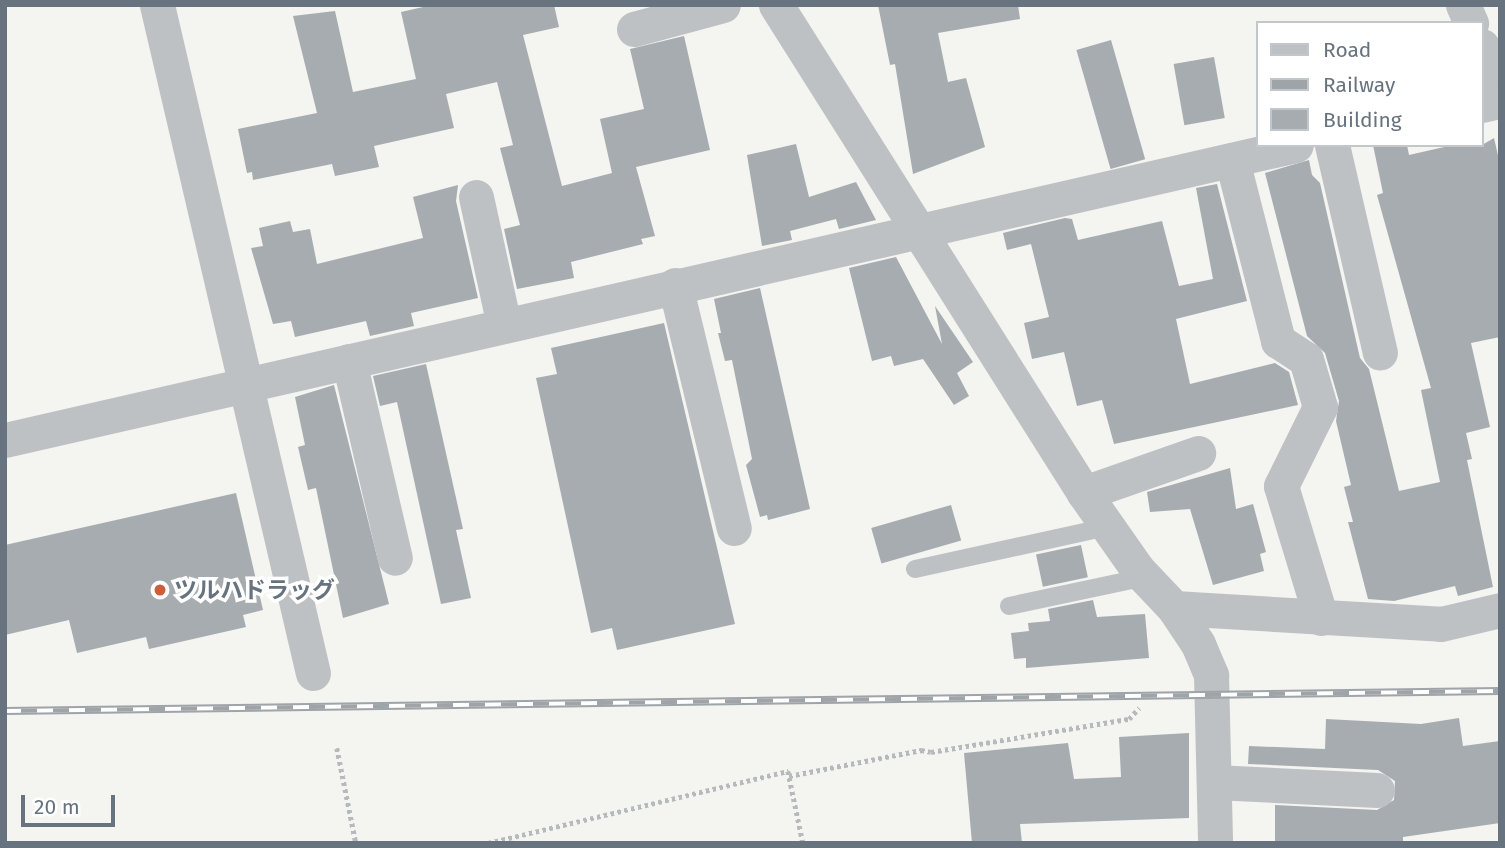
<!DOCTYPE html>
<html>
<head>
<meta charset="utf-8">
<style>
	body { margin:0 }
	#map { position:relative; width:1505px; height:848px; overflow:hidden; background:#f4f4f1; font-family:"Fira Sans","Noto Sans JP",sans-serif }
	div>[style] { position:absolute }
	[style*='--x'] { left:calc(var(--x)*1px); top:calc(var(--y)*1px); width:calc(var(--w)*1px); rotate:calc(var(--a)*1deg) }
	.building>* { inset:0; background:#a6acb0; transform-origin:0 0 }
	.path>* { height:4.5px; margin-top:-2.25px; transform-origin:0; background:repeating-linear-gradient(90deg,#b7babc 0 3.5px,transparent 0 7px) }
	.lane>* { height:18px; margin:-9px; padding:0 9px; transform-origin:9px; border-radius:9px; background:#bec1c4 }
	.street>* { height:35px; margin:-17.5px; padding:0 17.5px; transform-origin:17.5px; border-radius:17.5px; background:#bec1c4 }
	.rail>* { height:8px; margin-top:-4px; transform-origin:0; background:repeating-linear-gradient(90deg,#fff 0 16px,#9fa4a9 0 32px); box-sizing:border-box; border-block:2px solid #9fa4a9 }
	.dots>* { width:19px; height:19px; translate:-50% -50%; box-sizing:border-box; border:4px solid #fff; border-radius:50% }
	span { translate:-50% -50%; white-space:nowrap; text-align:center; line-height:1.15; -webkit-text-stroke:7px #fff; paint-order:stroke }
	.poi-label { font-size:23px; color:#67737e; font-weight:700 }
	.left { translate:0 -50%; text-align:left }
	.frame { position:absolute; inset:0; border:7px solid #67737e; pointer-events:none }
	.legend { position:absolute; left:1256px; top:21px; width:228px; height:126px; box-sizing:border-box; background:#fff; border:2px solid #c2c7cb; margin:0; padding:9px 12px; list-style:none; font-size:21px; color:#67737e }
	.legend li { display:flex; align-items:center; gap:14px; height:35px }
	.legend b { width:35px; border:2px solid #c2c7cb }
	.scale { position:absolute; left:21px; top:795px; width:94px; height:32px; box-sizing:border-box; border:4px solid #67737e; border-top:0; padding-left:9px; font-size:21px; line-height:24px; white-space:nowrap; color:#67737e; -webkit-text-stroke:5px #fff; paint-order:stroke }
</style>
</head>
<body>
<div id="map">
	<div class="building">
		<div style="clip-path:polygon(432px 5px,554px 5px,559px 27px,523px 35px,562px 186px,612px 173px,600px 119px,644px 109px,630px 49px,684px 36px,710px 150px,636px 167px,655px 236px,641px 239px,643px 244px,571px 262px,574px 278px,517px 289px,504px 229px,520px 225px,500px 148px,513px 145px,497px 82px,446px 94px,454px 128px,374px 146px,379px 167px,335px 176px,332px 164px,253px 180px,252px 172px,247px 173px,238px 129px,317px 113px,293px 16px,335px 11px,353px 92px,416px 79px,401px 12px)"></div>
		<div style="clip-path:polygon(878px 5px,1018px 5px,1020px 19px,938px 33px,948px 82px,966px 78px,985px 147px,913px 174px,895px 64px,890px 65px)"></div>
		<div style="left:1111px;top:40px;width:124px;height:36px;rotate:74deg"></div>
		<div style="left:1214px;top:57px;width:62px;height:41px;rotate:80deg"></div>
		<div style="clip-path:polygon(1494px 138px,1500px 164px,1500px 337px,1471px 343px,1490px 427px,1466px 433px,1472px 459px,1467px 460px,1493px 587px,1458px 596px,1455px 586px,1394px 601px,1368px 599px,1348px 522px,1353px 522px,1344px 487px,1351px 485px,1336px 421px,1339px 401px,1325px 353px,1307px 336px,1265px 173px,1309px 160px,1312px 175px,1320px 183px,1360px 358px,1369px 369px,1399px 491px,1440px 482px,1421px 390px,1431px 388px,1377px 195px,1383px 193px,1373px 145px,1407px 145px,1409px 155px,1453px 145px,1482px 145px)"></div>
		<div style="clip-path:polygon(796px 144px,809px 197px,856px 182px,876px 220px,839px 229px,836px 219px,790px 231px,792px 240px,762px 246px,747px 155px)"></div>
		<div style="clip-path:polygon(1217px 184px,1247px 301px,1176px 319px,1190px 384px,1275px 363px,1289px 372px,1298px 405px,1114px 444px,1102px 400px,1077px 406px,1064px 352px,1032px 359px,1024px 323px,1049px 317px,1031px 244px,1007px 250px,1003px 233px,1065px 218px,1072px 219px,1078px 240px,1162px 221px,1179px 286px,1213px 279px,1196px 188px)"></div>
		<div style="clip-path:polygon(458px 185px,456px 201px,478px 298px,411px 313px,414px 326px,370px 336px,366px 321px,295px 337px,291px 321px,273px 324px,251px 248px,263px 246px,259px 228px,290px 221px,293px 232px,310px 229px,317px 264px,423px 238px,413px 197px)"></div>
		<div style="clip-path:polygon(896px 257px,942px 344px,935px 306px,973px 362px,957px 373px,969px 396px,954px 405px,923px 359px,894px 366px,891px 356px,872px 361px,849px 268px)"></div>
		<div style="clip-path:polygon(760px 288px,810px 509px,768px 520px,767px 515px,760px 517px,746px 465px,752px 459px,732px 360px,725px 361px,718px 333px,721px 333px,714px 299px)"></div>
		<div style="clip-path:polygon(664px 323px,735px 624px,617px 650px,612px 628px,591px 633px,536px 378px,557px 374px,551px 348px)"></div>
		<div style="clip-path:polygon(426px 364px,463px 529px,456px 530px,471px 598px,441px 604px,397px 402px,380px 406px,373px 376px)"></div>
		<div style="clip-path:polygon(334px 385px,389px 604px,343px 618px,316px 488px,308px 490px,298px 447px,305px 445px,295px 397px)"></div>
		<div style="clip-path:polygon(1230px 468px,1236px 509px,1253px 504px,1266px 552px,1260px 554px,1264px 571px,1213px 585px,1190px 509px,1150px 512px,1147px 492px)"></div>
		<div style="clip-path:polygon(236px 493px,263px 610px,243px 615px,246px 627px,149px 649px,146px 637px,77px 653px,69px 620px,5px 635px,5px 545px)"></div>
		<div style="left:951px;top:505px;width:37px;height:83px;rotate:74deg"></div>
		<div style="left:1081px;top:545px;width:33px;height:46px;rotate:78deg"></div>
		<div style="clip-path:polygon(1093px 600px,1097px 617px,1145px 614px,1149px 658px,1026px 668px,1026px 658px,1014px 659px,1011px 633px,1029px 631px,1028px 623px,1050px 621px,1048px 609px)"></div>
		<div style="clip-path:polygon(1459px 718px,1463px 746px,1500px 741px,1500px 823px,1403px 837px,1403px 843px,1275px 843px,1275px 805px,1377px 810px,1394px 800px,1395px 781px,1378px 770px,1248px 764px,1249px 746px,1325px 749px,1326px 719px,1421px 724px)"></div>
		<div style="clip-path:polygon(1189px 733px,1189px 818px,1020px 824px,1022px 843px,972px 843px,964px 753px,1068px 743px,1074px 779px,1121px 777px,1119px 737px)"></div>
	</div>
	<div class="path">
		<div style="--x:337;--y:748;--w:97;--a:78.7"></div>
		<div style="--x:789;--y:776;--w:135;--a:-11.1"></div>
		<div style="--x:921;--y:750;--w:10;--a:11"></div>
		<div style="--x:931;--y:752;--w:201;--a:-9.5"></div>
		<div style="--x:1129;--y:719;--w:15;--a:-48"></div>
		<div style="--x:488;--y:843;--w:309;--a:-13.5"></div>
		<div style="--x:788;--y:771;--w:74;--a:78.2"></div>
	</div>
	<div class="lane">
		<div style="--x:915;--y:569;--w:198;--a:-12.3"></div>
		<div style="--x:1009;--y:606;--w:139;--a:-12"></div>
	</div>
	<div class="street">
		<div style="--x:157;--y:5;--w:686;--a:76.86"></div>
		<div style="--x:776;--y:5;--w:577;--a:57.74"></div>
		<div style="--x:1084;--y:493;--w:94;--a:55"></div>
		<div style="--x:1138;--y:570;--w:52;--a:46.5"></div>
		<div style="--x:1174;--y:608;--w:43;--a:56.3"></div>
		<div style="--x:1198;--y:644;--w:34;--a:67"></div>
		<div style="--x:1211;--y:675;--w:168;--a:88.6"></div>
		<div style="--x:1463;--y:5;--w:20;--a:66"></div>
		<div style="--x:634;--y:29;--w:92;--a:-15.1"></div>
		<div style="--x:1482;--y:46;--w:41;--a:64.1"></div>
		<div style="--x:1482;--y:105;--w:18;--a:-13"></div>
		<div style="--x:1332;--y:145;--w:213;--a:77"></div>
		<div style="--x:1232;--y:160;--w:187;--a:75.7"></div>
		<div style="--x:1278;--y:341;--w:33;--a:33"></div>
		<div style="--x:1306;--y:359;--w:50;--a:73.7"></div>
		<div style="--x:1320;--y:407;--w:88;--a:116.3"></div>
		<div style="--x:1281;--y:486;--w:138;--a:73.1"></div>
		<div style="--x:476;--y:197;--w:131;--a:77.7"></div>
		<div style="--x:675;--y:285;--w:250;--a:76.4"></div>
		<div style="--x:349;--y:361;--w:202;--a:76.9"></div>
		<div style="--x:5;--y:440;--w:1324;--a:-12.87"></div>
		<div style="--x:1084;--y:493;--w:121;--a:-19.3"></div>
		<div style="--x:1174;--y:608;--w:267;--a:3.4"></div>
		<div style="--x:1441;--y:624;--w:61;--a:-13.3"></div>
		<div style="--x:1214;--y:782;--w:163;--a:2.8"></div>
	</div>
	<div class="rail">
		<div style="--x:5;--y:711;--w:1495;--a:-0.77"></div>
	</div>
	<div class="dots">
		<div style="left:160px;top:590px;background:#cc5e39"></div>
	</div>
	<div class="poi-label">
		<span class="left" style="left:174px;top:590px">ツルハドラッグ</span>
	</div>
	<div class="frame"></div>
	<ul class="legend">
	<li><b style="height:9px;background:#bec1c4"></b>Road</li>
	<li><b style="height:9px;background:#9fa4a9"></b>Railway</li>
	<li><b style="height:19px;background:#a6acb0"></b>Building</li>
	</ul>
	<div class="scale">20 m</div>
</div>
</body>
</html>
